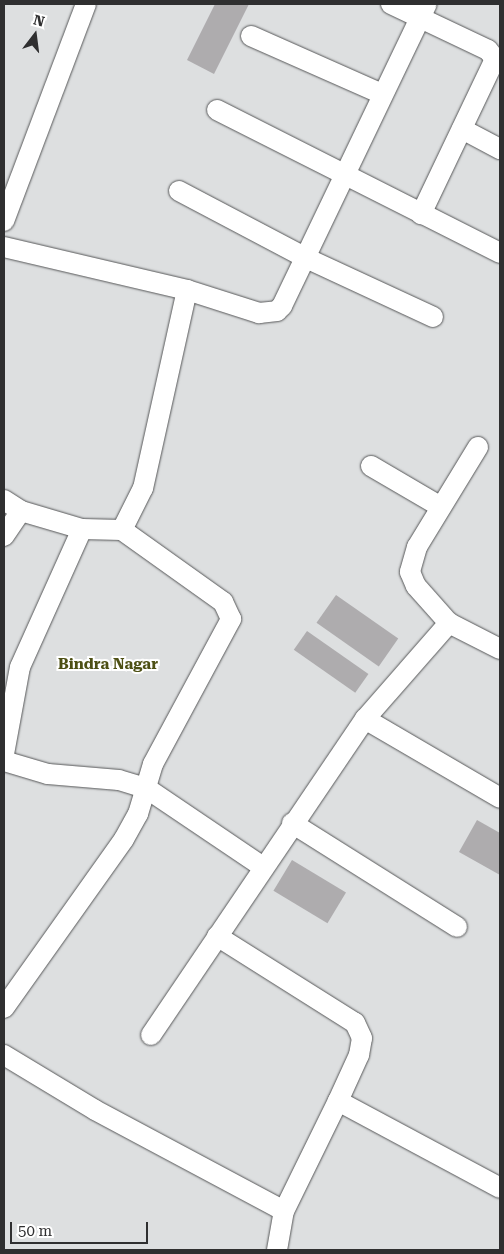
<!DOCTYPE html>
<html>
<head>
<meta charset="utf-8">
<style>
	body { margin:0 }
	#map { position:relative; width:504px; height:1254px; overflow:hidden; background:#dddfe0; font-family:"Roboto Serif",serif }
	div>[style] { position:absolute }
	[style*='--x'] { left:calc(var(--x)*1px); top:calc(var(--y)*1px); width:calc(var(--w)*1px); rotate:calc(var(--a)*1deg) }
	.building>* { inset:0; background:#aeacae; transform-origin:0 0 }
	.roads { filter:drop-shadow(0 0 1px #565758) drop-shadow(0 0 1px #565758) }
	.street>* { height:20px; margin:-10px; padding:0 10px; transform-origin:10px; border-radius:10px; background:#fff }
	span { translate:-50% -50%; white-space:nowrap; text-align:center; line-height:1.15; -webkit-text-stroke:4px #fff; paint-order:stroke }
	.neighbourhood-label { font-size:15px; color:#4d5014; font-weight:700 }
	.frame { position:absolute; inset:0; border:5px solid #2f2f30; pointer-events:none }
	.north { position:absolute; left:10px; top:10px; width:50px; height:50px; -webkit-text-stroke:4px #fff; paint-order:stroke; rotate:15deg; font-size:14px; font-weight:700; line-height:20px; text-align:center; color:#2f2f30 }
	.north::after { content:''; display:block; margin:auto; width:18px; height:22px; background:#2f2f30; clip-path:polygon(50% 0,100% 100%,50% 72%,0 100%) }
	.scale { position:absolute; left:10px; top:1222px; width:138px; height:22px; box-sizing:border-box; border:2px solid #2f2f30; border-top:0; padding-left:6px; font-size:15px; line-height:18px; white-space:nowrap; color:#2f2f30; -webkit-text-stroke:4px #fff; paint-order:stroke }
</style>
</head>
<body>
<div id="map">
	<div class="building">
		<div style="clip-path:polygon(215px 4px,249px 4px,214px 74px,187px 60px)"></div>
		<div style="left:336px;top:595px;width:76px;height:34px;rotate:35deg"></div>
		<div style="left:307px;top:631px;width:75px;height:23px;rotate:35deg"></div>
		<div style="clip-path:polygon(477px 820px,500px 833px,500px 875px,459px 852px)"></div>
		<div style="left:292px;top:860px;width:63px;height:36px;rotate:31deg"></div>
	</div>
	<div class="roads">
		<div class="street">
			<div style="--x:391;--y:4;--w:107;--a:25.4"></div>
			<div style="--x:488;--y:50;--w:11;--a:52"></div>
			<div style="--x:495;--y:59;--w:172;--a:115.5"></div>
			<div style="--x:251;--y:36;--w:143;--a:23.9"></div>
			<div style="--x:217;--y:110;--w:317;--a:26.8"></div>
			<div style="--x:462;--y:129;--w:43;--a:27.8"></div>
			<div style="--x:179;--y:191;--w:144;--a:27.8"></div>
			<div style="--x:306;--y:258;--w:140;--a:24.9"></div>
			<div style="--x:4;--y:221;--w:232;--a:-69.3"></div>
			<div style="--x:4;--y:247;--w:188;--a:13.2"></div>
			<div style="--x:187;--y:290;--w:203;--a:102.5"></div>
			<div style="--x:143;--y:488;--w:47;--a:116.6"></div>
			<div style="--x:122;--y:530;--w:40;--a:-178.6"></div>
			<div style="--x:82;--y:529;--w:64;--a:-163.6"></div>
			<div style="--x:21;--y:511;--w:20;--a:-147"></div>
			<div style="--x:187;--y:290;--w:76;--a:17.7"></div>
			<div style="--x:259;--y:313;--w:18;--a:-6"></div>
			<div style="--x:277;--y:311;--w:7;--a:-45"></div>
			<div style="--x:282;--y:306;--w:335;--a:-64.4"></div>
			<div style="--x:478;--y:447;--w:117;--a:121.4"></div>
			<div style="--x:417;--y:547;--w:26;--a:106"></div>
			<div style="--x:410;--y:572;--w:15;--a:67"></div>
			<div style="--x:416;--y:586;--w:50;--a:48.3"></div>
			<div style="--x:449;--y:623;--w:57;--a:27"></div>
			<div style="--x:371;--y:466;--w:81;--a:30.4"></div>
			<div style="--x:4;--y:536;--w:30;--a:-56"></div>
			<div style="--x:365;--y:719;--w:156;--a:30.3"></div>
			<div style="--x:4;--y:754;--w:88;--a:-79.6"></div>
			<div style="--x:20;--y:667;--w:151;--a:-65.8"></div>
			<div style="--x:4;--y:761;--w:46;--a:16.5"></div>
			<div style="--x:48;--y:774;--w:71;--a:4.8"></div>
			<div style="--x:119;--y:780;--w:28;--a:17"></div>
			<div style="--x:146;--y:788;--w:141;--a:34"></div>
			<div style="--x:292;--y:823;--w:195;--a:32.2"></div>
			<div style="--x:4;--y:1008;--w:207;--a:-54.6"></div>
			<div style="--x:124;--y:839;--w:29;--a:-61"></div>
			<div style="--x:138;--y:814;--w:52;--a:-73.3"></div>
			<div style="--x:153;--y:764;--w:165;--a:-61.7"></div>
			<div style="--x:231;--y:619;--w:19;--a:-115"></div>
			<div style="--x:223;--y:602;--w:124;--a:-144.5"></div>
			<div style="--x:151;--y:1035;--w:382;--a:-55.9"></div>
			<div style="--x:365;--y:719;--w:128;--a:-48.8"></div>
			<div style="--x:4;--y:1055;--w:106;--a:31.1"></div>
			<div style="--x:95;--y:1110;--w:214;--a:28.1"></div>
			<div style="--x:284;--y:1211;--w:123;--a:-63.9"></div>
			<div style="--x:338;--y:1101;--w:51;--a:-65.5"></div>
			<div style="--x:359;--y:1055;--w:17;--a:-80"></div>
			<div style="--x:362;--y:1038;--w:17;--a:-115"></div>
			<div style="--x:355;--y:1023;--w:163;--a:-147.8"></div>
			<div style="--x:338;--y:1101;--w:184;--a:28.2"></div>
			<div style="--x:277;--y:1250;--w:40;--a:-80"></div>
		</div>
	</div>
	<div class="neighbourhood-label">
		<span style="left:108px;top:665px">Bindra Nagar</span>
	</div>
	<div class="frame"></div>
	<div class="north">N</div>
	<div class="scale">50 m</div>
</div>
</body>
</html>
